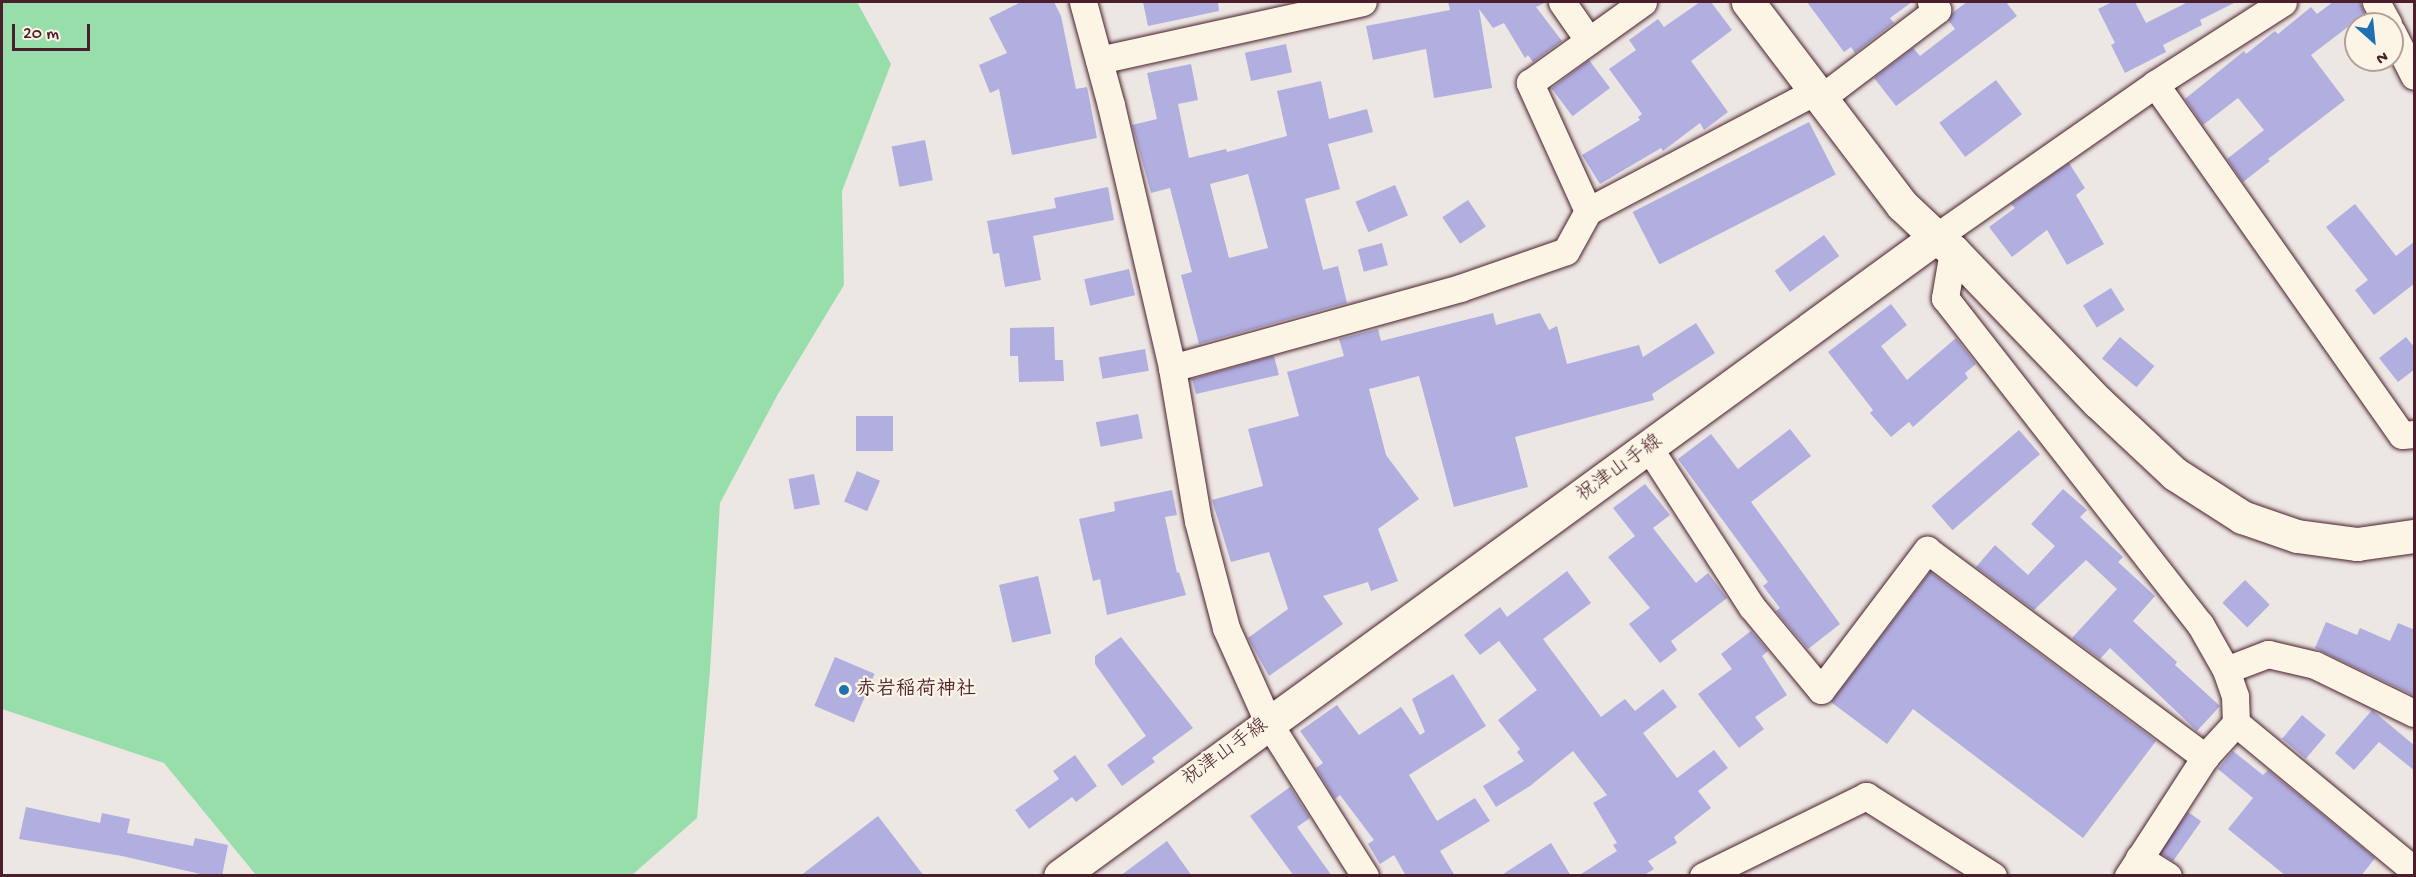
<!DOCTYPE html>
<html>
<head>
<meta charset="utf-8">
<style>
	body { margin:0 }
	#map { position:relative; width:2416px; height:877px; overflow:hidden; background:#ede7e4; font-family:"Gochi Hand","Klee One",sans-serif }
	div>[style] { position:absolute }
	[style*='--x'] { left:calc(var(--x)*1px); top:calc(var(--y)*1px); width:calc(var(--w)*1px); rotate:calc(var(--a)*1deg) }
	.green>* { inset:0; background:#98deaa }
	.building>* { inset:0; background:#b1aee0; transform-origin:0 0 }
	.roads { filter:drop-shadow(0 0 2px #4a1f2b) drop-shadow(0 0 2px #4a1f2b) }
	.street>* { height:27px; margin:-13.5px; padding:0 13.5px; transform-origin:13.5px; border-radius:13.5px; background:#fcf5e5 }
	.secondary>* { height:33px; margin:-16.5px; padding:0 16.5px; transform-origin:16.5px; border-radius:16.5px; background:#fcf5e5 }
	.dots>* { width:16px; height:16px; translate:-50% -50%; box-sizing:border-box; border:3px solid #fcf5e5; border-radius:50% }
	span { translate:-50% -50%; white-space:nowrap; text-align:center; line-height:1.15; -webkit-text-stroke:4.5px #fcf5e5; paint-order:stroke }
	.street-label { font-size:20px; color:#4a1f2b }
	.poi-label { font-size:20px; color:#4a1f2b; font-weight:700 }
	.left { translate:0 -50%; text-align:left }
	.frame { position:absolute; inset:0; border:3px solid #4a1f2b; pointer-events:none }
	.north { position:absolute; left:2344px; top:12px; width:60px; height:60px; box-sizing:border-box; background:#fcf5e5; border:2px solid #b59f9b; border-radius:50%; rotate:153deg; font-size:16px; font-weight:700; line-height:24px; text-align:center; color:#4a1f2b }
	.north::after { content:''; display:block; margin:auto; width:21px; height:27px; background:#1f6fb2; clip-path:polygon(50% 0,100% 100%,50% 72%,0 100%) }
	.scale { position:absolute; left:12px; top:24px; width:78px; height:27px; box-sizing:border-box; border:3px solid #4a1f2b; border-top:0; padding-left:8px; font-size:18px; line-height:21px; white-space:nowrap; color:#4a1f2b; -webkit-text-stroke:4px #fcf5e5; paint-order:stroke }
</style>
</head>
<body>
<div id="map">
	<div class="green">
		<div style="clip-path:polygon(2px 2px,857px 2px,891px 64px,842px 191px,844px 285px,778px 394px,720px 503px,710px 671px,697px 818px,632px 875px,256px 875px,164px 763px,2px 709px)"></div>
	</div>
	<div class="building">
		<div style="clip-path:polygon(1021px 2px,1054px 2px,1061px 16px,1076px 89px,1087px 87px,1097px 138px,1012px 155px,999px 89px,990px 93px,979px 65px,1007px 53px,989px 18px)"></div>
		<div style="clip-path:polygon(1143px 2px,1218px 2px,1219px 11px,1148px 26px)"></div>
		<div style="clip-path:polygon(1448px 2px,1547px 2px,1536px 7px,1562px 41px,1533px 62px,1528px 55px,1525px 58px,1504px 23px,1493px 28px,1479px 9px,1492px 88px,1434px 98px,1426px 49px,1373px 60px,1366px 26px,1450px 10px)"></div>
		<div style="clip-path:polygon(1700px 2px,1711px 2px,1732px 30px,1691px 61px,1728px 112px,1704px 130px,1700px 123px,1663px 151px,1661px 148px,1600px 184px,1582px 155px,1640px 120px,1638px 117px,1642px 114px,1609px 69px,1636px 50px,1629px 40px,1658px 19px,1664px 27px)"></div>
		<div style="clip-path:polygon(1807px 2px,1912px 2px,1890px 18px,1894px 23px,1855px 53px,1851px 47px,1844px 52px)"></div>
		<div style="clip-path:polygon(1967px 2px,2006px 2px,2017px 16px,1896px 106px,1874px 78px,1913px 48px,1920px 56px,1955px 29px,1948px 20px,1952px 13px)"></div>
		<div style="clip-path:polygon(2112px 2px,2135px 2px,2146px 23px,2188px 2px,2236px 2px,2200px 20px,2202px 25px,2163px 45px,2166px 52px,2125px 73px,2111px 45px,2115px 43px,2098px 9px)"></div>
		<div style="clip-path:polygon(2333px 2px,2360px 2px,2365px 14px,2311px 55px,2345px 100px,2268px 159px,2270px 161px,2243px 182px,2227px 159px,2264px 130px,2238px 98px,2203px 125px,2185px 99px,2244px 51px,2246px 54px,2275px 31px,2278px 34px,2311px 7px,2317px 14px)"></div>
		<div style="left:1286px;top:44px;width:29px;height:42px;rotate:78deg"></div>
		<div style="left:1589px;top:60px;width:35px;height:47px;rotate:53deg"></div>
		<div style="clip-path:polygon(evenodd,1191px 64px,1198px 100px,1178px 104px,1189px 158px,1226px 149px,1227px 152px,1287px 136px,1277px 91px,1321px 81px,1329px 119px,1367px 109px,1373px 132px,1328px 144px,1340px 189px,1305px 199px,1323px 270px,1338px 266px,1347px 303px,1199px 344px,1181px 275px,1192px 272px,1170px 188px,1151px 193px,1132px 125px,1157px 119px,1147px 73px,1191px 64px,1248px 174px,1268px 248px,1229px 258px,1210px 184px,1248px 174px)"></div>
		<div style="left:1996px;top:80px;width:43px;height:71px;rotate:53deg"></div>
		<div style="left:1809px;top:122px;width:59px;height:198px;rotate:63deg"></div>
		<div style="left:925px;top:140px;width:41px;height:34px;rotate:79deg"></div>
		<div style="clip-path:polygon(2069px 163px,2085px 188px,2076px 195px,2104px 244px,2067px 265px,2047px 230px,2012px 257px,1989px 227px,2015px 208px,2011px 204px)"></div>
		<div style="left:1395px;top:185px;width:33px;height:43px;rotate:67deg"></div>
		<div style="clip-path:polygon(1108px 187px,1114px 220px,1033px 236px,1041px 280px,1005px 287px,999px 253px,993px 254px,987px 221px,1056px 208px,1054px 198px)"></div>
		<div style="left:1468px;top:200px;width:32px;height:31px;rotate:56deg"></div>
		<div style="clip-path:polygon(2355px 204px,2396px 256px,2415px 241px,2415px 283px,2374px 315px,2355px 290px,2368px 280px,2326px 227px)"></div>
		<div style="left:1824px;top:235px;width:26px;height:61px;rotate:54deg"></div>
		<div style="left:1382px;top:243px;width:23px;height:25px;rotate:75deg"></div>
		<div style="left:1129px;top:269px;width:27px;height:46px;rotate:77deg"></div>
		<div style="left:2111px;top:288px;width:26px;height:33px;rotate:58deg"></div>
		<div style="clip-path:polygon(1891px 304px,1907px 325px,1881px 346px,1907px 380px,1956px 338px,1976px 364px,1965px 373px,1968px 378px,1913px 427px,1909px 422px,1891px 437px,1870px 413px,1873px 410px,1828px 352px)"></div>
		<div style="clip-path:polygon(1493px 313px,1496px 325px,1540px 313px,1549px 330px,1557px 326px,1567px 364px,1639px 345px,1643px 357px,1696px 323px,1715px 353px,1652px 394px,1654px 400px,1515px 437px,1528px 487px,1454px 507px,1419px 376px,1369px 389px,1386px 455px,1419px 499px,1378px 529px,1398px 581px,1371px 591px,1368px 582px,1323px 596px,1343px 624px,1269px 676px,1248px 638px,1288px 609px,1269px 552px,1231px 562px,1212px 500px,1263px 486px,1248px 429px,1299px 416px,1287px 372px,1344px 356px,1339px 339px,1378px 329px,1381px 341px)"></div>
		<div style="clip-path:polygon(1054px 327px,1055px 360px,1063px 360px,1064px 381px,1019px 382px,1018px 356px,1010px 356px,1010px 328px)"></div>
		<div style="left:2120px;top:337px;width:45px;height:28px;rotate:40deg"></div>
		<div style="clip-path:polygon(2406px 337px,2415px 348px,2415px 369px,2398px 382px,2379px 358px)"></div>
		<div style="left:1145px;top:349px;width:22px;height:47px;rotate:80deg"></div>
		<div style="clip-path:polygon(1274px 356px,1279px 375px,1196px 394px,1192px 379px)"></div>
		<div style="left:1138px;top:414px;width:25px;height:43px;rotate:79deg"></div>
		<div style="left:856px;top:416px;width:37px;height:35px"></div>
		<div style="clip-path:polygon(1790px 429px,1811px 456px,1751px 502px,1840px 624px,1808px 649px,1776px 611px,1780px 608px,1763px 586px,1768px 582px,1678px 459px,1711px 434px,1738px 469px)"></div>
		<div style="left:2019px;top:430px;width:32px;height:116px;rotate:49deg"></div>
		<div style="left:857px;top:471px;width:25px;height:33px;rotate:23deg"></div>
		<div style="left:814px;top:474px;width:31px;height:26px;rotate:79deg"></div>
		<div style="clip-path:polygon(1645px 484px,1670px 515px,1653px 528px,1696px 583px,1708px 573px,1727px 598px,1671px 641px,1677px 650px,1660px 663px,1629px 624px,1650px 608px,1608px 557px,1635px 536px,1613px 508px)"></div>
		<div style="clip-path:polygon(2063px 489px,2087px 510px,2080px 517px,2123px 557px,2118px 562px,2155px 596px,2133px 621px,2177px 662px,2175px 665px,2220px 706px,2197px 731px,2110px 648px,2100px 659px,2072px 638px,2117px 589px,2086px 560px,2034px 610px,1976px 567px,1995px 545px,2028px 575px,2055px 546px,2031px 524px)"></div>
		<div style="clip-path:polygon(1172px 490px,1177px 515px,1165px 517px,1177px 573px,1179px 572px,1186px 595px,1107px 615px,1100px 579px,1093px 581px,1079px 519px,1115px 511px,1114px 502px)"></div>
		<div style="clip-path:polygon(1567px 571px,1591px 603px,1543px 639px,1601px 717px,1625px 699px,1635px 711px,1663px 689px,1677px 707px,1643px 733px,1677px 778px,1714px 750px,1728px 768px,1698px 791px,1711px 808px,1674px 837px,1677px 843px,1648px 861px,1654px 869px,1643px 876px,1578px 876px,1617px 851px,1613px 845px,1617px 843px,1593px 803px,1607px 795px,1573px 751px,1530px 786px,1496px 807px,1483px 786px,1524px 761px,1517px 752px,1520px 749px,1498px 720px,1537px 690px,1499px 641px,1480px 655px,1464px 635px,1500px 607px,1507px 617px)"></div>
		<div style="clip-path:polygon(1930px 572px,2156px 741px,2083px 838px,1913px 709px,1887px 744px,1831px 702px)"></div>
		<div style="left:1038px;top:576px;width:59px;height:40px;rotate:77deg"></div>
		<div style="left:2245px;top:580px;width:35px;height:32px;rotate:45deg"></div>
		<div style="clip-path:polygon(2326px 622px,2357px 635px,2360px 628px,2390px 641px,2398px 623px,2415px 630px,2415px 696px,2315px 648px)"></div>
		<div style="clip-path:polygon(1751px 631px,1768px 651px,1762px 656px,1787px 695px,1755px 717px,1764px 729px,1739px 748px,1698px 694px,1732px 669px,1721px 654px)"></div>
		<div style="clip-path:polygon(1121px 637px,1193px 728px,1152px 758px,1155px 762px,1122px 786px,1107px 765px,1146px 736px,1095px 664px,1095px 656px)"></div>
		<div style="left:835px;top:657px;width:43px;height:53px;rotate:23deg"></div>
		<div style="clip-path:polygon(1453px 674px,1486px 726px,1409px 775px,1437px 821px,1475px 798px,1490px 821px,1440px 851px,1455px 876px,1406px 876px,1394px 855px,1380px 864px,1368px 844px,1374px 840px,1340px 795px,1335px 799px,1316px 768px,1323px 763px,1300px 731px,1337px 705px,1359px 735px,1401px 707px,1420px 735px,1425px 732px,1412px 699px)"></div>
		<div style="clip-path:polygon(2372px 710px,2415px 746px,2415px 771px,2379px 742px,2354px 770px,2335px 753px)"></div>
		<div style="left:2302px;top:715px;width:31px;height:31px;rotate:40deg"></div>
		<div style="clip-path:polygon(2233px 751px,2263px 775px,2268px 770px,2375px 858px,2361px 876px,2286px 876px,2228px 829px,2253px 798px,2218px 769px)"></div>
		<div style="clip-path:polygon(1075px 755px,1097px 786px,1076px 802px,1072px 797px,1029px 829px,1015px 810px,1059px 779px,1053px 771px)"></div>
		<div style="clip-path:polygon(1290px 787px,1310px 818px,1297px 827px,1332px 876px,1294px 876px,1250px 816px)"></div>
		<div style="clip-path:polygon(26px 807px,100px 823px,102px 813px,130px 819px,127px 833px,193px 846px,195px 838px,228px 845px,222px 876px,209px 876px,122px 856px,19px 839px)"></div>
		<div style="left:2188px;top:812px;width:16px;height:49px;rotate:35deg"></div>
		<div style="clip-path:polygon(878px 816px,924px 876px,800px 876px)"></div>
		<div style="clip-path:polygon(1167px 841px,1192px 876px,1120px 876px)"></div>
		<div style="clip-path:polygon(1551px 843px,1571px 876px,1500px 876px)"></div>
	</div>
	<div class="roads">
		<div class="street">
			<div style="--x:1083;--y:2;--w:107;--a:74.8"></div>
			<div style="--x:1111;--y:105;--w:270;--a:76.9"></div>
			<div style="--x:1172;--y:368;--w:155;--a:80.4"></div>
			<div style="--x:1198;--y:521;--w:111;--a:75.3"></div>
			<div style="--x:1226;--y:628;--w:103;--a:65.9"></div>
			<div style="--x:1268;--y:722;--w:182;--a:57.8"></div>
			<div style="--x:1562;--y:2;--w:47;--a:55.3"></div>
			<div style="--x:2376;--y:2;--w:25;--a:61"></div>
			<div style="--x:2392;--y:32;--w:49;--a:63.4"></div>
			<div style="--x:1099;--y:60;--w:270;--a:-12.4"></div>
			<div style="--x:2155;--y:84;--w:429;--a:54.9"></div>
			<div style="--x:2402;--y:435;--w:12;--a:-5"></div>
			<div style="--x:1821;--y:98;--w:146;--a:-37.2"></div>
			<div style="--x:1937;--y:10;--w:10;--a:-127"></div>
			<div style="--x:1588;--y:211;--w:141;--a:-114.4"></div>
			<div style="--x:1530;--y:83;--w:139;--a:-35.6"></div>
			<div style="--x:1936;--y:237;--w:267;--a:-34.9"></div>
			<div style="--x:2155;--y:84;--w:152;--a:-32.6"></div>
			<div style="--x:1953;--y:251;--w:48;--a:99.7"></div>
			<div style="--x:1945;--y:298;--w:414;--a:52"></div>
			<div style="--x:2200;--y:624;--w:53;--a:60.5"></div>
			<div style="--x:2226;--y:670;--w:28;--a:71"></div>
			<div style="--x:2235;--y:696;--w:27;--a:88"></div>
			<div style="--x:2236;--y:723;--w:46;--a:132.4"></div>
			<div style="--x:2205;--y:757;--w:142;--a:122.9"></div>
			<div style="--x:1172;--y:368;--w:299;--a:-15.5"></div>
			<div style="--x:1460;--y:288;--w:112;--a:-19.2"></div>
			<div style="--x:1566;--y:251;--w:46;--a:-61.2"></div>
			<div style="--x:1588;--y:211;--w:258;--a:-27.8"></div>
			<div style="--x:1649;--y:448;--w:189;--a:57.1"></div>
			<div style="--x:1752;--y:607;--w:108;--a:50.3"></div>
			<div style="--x:1821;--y:690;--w:176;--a:-52.9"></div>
			<div style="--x:1927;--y:550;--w:347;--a:36.7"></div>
			<div style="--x:2226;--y:670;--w:45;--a:-20.9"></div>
			<div style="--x:2268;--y:654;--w:48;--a:13.2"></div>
			<div style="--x:2315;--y:665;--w:110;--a:25.9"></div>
			<div style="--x:2236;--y:723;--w:231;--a:39.6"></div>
			<div style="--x:2139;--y:858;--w:34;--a:32"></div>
			<div style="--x:1703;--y:876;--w:182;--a:-26.1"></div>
			<div style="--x:1866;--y:796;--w:150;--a:32.2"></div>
		</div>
		<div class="secondary">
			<div style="--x:1936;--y:237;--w:22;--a:39"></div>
			<div style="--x:1953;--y:251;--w:209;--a:46.2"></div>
			<div style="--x:2098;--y:402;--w:105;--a:43.1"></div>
			<div style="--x:2175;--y:474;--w:80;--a:32.7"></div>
			<div style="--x:2242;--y:517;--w:58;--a:19.1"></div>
			<div style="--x:2297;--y:536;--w:61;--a:7.6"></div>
			<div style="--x:2357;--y:544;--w:58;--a:-8"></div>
			<div style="--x:1060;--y:876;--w:1084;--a:-36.11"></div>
			<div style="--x:1936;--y:237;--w:47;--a:-136.7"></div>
			<div style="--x:1902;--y:205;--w:255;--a:-127.2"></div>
		</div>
	</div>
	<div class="dots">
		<div style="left:844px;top:690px;background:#1f6fb2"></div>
	</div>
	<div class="street-label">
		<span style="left:1620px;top:469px;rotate:-36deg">祝津山手線</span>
		<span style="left:1226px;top:753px;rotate:-36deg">祝津山手線</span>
	</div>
	<div class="poi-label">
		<span class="left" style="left:856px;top:690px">赤岩稲荷神社</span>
	</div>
	<div class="frame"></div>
	<div class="north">N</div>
	<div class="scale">20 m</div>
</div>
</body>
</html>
